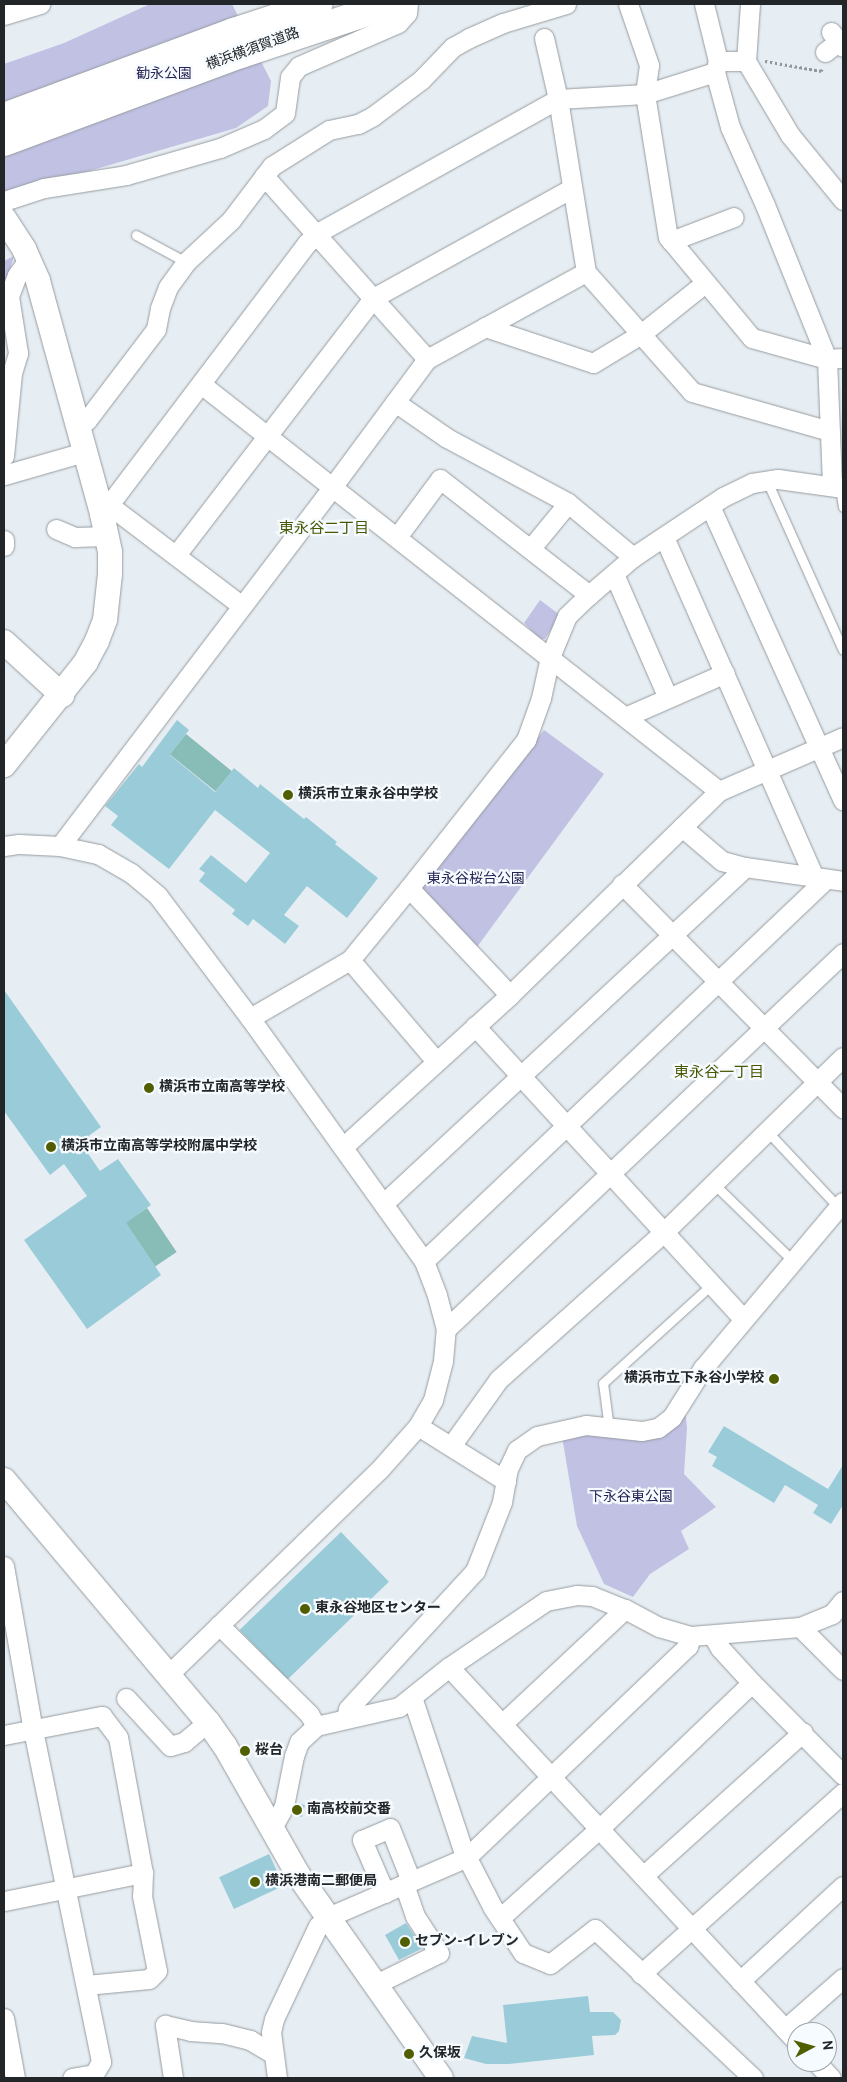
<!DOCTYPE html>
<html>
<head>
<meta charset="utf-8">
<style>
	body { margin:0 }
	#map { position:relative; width:847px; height:2082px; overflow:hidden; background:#e7eef3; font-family:Overpass,"Noto Sans JP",sans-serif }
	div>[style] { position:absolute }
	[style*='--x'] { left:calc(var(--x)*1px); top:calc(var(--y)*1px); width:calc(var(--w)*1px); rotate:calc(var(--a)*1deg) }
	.green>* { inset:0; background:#c0c1e3 }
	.water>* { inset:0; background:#87bcb7; transform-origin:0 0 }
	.building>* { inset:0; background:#99ccd8; transform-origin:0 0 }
	.path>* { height:2.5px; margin-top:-1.25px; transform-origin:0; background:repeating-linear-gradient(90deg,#91969a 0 2.5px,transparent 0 5px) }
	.roads { filter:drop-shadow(0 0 1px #959b9f) drop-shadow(0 0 1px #959b9f) }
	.service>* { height:9px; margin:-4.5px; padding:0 4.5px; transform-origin:4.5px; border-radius:4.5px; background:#fff }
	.minor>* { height:19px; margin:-9.5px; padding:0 9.5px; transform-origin:9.5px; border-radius:9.5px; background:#fff }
	.tertiary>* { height:24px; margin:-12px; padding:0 12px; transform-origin:12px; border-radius:12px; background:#fff }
	.motorway>* { height:28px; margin:-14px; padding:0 14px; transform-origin:14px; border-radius:14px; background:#fff }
	.dots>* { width:14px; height:14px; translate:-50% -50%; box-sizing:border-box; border:2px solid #f6fbff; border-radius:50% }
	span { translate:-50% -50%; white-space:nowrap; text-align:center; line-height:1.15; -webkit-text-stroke:4.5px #f6fbff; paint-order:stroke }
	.street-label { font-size:14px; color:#232628 }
	.park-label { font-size:14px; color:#272354 }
	.poi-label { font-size:14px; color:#232628; font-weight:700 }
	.left { translate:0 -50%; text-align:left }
	.right { translate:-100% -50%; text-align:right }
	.neighbourhood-label { font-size:15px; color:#4b5703 }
	.frame { position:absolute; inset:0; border:5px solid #232628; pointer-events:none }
	.north { position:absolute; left:787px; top:2022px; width:50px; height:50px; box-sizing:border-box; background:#f6fbff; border:1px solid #a2a6a9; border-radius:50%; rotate:84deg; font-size:14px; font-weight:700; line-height:20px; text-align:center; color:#232628 }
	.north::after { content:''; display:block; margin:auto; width:18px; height:22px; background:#515e00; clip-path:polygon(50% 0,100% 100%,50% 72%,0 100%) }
</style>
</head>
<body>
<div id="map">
	<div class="green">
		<div style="clip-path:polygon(150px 4px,232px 4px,271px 81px,268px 106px,236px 128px,4px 196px,4px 64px,64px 43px)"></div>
		<div style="clip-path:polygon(14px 256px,4px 289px,4px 261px)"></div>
		<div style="clip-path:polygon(540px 600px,560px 615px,545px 639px,540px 639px,524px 623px)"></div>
		<div style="clip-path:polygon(544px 730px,604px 774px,477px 947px,417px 889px)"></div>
		<div style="clip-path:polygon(685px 1407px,687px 1428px,684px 1474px,716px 1507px,681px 1531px,689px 1549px,650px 1574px,633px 1597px,604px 1584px,577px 1526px,562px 1436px,574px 1432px,627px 1438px)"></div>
	</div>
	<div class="water">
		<div style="left:186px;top:734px;width:59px;height:26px;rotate:39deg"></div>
		<div style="left:147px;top:1208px;width:53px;height:26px;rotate:56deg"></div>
	</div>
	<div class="building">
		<div style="clip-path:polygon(177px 720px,189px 730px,170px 755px,215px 792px,234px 768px,258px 788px,260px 784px,304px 819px,306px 817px,337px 842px,335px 844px,378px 878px,347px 918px,307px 886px,284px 915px,299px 926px,285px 944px,253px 919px,248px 926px,232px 914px,235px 910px,199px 881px,205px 873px,199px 869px,211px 855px,246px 883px,270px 853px,215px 810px,169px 869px,111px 825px,118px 816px,105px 806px,139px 764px,142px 767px)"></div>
		<div style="clip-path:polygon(4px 990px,101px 1127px,80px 1142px,100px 1171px,118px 1159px,151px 1205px,126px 1223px,161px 1275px,87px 1329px,24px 1240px,87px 1196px,64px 1164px,50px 1175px,4px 1111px)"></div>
		<div style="clip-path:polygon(724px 1426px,828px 1489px,843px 1465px,843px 1505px,831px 1524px,813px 1513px,818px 1505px,785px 1485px,774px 1503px,712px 1466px,717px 1457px,708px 1452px)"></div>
		<div style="left:341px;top:1532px;width:69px;height:141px;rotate:46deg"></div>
		<div style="clip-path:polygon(296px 1803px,305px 1805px,302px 1817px,292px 1815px)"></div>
		<div style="left:269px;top:1854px;width:35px;height:55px;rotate:65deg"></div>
		<div style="clip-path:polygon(406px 1923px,423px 1948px,399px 1960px,385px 1935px)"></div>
		<div style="clip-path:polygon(588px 1996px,590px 2012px,613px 2012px,621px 2020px,619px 2031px,615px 2035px,592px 2036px,594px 2055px,509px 2064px,486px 2064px,464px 2058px,472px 2036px,507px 2043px,503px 2005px)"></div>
	</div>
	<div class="path">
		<div style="--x:765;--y:61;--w:57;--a:10.1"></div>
		<div style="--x:821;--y:71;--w:2;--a:-63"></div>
	</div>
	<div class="roads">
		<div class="service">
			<div style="--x:136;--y:235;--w:57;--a:28.4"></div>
			<div style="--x:767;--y:481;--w:185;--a:65.8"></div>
			<div style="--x:840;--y:488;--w:19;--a:81"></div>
			<div style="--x:767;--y:1131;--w:104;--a:46.9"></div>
			<div style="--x:714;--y:1184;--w:110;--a:44.3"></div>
			<div style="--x:609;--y:1428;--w:45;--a:-97.6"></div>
			<div style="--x:603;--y:1383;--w:147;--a:-42.2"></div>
		</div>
		<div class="minor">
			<div style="--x:628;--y:4;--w:65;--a:71"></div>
			<div style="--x:649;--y:65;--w:29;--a:98"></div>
			<div style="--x:645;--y:94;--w:145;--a:80.9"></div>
			<div style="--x:668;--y:237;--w:131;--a:50.3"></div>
			<div style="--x:752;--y:338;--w:78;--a:15.6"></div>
			<div style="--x:827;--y:359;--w:16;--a:-4"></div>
			<div style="--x:704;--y:4;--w:59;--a:76.2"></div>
			<div style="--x:750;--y:4;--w:57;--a:94"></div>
			<div style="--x:746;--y:61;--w:86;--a:59.3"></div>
			<div style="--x:790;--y:135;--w:84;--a:50.8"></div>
			<div style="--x:4;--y:15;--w:38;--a:-17"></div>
			<div style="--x:831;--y:32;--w:19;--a:51"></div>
			<div style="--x:544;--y:38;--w:63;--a:77.1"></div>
			<div style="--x:558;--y:99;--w:175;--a:80.8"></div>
			<div style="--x:586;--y:272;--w:160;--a:48.5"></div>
			<div style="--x:692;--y:392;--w:143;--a:15.8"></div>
			<div style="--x:825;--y:52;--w:18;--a:-38"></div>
			<div style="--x:715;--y:72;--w:57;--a:74.7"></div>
			<div style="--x:730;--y:127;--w:85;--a:65.8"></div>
			<div style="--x:765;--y:205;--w:166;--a:68.1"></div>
			<div style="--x:827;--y:359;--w:127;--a:87.7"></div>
			<div style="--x:264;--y:176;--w:245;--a:48.3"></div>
			<div style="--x:4;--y:201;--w:42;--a:-18"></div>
			<div style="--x:44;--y:188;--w:83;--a:-9"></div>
			<div style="--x:126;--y:175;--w:98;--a:-16"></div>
			<div style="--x:220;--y:148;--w:48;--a:-23.4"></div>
			<div style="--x:264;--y:129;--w:26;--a:-37"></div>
			<div style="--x:285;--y:113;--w:36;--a:-82"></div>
			<div style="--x:290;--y:77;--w:14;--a:-51"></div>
			<div style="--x:299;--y:66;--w:108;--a:-23.5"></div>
			<div style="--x:398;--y:23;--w:13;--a:-48"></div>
			<div style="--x:407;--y:13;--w:9;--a:-84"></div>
			<div style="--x:671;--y:241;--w:67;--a:-20.9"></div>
			<div style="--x:485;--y:327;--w:114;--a:18.4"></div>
			<div style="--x:593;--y:363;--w:56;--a:-31.1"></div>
			<div style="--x:641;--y:334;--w:82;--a:-38.6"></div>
			<div style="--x:201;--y:384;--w:659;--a:38.16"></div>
			<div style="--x:719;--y:791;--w:292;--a:135.7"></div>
			<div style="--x:510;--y:995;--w:226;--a:137.7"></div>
			<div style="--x:395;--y:402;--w:63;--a:34.7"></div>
			<div style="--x:447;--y:438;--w:137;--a:28.2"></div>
			<div style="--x:568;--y:503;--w:85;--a:39.7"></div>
			<div style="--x:77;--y:427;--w:12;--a:-35"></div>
			<div style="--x:87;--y:420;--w:114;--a:-52.8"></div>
			<div style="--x:156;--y:329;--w:21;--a:-79"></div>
			<div style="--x:160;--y:308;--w:22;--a:-69"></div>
			<div style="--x:168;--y:287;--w:31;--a:-54"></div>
			<div style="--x:186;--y:262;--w:62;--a:-43"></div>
			<div style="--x:231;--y:220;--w:68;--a:-52.8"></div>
			<div style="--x:272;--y:166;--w:67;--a:-32.3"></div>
			<div style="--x:329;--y:130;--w:30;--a:-12"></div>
			<div style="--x:358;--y:124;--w:17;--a:-28"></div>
			<div style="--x:373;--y:116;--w:60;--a:-36.9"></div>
			<div style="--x:421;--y:80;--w:46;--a:-45.9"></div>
			<div style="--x:453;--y:47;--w:18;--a:-29"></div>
			<div style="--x:469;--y:38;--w:37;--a:-24"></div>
			<div style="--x:503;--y:23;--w:66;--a:-16.8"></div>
			<div style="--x:4;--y:456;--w:83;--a:-84.5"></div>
			<div style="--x:12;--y:373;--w:21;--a:-73"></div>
			<div style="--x:18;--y:353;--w:58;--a:-99"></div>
			<div style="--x:9;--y:296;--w:22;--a:-69"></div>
			<div style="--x:17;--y:275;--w:20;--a:-53"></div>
			<div style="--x:4;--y:475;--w:83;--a:-16"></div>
			<div style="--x:109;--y:505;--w:167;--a:37.2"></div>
			<div style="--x:710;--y:506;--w:323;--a:65.7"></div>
			<div style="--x:102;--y:514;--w:338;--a:-52.9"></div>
			<div style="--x:306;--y:244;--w:18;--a:-43"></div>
			<div style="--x:319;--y:232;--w:274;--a:-29.1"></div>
			<div style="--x:558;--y:99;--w:87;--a:-3.3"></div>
			<div style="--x:645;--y:94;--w:73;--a:-17.4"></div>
			<div style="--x:715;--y:72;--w:11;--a:-75"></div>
			<div style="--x:718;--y:61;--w:28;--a:0"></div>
			<div style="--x:56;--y:529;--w:21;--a:23"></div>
			<div style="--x:75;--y:537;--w:32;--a:-2"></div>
			<div style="--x:397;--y:537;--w:72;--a:-53.4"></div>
			<div style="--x:440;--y:479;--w:189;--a:37.9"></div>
			<div style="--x:664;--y:537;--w:372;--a:66.2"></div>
			<div style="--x:4;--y:540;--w:6;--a:90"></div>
			<div style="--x:531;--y:548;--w:58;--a:-50.6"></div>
			<div style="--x:176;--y:555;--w:324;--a:-52.5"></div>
			<div style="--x:373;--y:298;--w:227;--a:-28.9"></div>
			<div style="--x:614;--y:574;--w:135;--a:66.5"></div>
			<div style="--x:625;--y:717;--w:109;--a:-23.7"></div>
			<div style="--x:719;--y:791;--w:135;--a:-23.5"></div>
			<div style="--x:682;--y:827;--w:52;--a:40.4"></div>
			<div style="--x:722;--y:861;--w:24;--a:15"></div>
			<div style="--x:745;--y:867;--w:99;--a:8.1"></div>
			<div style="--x:4;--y:846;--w:15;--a:-8"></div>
			<div style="--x:19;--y:844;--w:41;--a:2.8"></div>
			<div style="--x:60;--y:846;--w:39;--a:12"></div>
			<div style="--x:98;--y:854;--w:38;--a:30"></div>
			<div style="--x:131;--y:873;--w:35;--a:40"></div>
			<div style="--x:158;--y:896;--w:153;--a:53"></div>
			<div style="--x:250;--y:1018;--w:116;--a:-30.1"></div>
			<div style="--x:350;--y:960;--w:93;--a:-50.7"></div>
			<div style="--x:409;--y:888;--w:189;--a:-51.7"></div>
			<div style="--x:526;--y:740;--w:45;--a:-70.3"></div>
			<div style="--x:541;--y:698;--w:42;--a:-77.6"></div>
			<div style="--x:550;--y:657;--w:44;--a:-67.5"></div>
			<div style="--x:567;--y:616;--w:30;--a:-44"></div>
			<div style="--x:589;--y:595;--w:58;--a:-40.8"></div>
			<div style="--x:633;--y:557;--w:108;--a:-33.7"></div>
			<div style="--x:723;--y:497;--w:32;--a:-26"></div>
			<div style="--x:752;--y:483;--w:26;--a:-9"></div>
			<div style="--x:778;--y:479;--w:66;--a:7.9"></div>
			<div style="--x:60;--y:846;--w:452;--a:-52.8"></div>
			<div style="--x:333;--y:486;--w:158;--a:-53.5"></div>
			<div style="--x:427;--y:359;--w:181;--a:-28.7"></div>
			<div style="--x:622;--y:884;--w:315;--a:45.4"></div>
			<div style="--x:409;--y:888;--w:147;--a:46.7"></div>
			<div style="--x:350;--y:960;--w:133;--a:49.6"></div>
			<div style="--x:475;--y:1026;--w:396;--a:47.5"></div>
			<div style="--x:384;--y:1203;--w:493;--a:-42.9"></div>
			<div style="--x:424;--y:1261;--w:555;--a:-43.54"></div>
			<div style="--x:446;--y:1329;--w:547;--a:-43.44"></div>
			<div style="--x:418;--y:1426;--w:104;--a:32"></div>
			<div style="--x:451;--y:1446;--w:82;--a:-54.4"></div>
			<div style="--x:499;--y:1379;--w:221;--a:-41.7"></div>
			<div style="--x:664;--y:1232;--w:250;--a:-44.4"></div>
			<div style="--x:4;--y:1566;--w:167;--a:80"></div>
			<div style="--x:33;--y:1730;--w:339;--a:78.4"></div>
			<div style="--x:101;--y:2062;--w:14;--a:120"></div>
			<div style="--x:94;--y:2074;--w:22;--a:170"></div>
			<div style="--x:219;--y:1625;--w:127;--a:44.7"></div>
			<div style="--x:309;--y:1714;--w:14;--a:60"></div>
			<div style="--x:800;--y:1627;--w:61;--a:45"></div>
			<div style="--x:713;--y:1636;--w:14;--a:60"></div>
			<div style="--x:720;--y:1648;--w:47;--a:47.6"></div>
			<div style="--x:752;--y:1683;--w:129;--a:45.3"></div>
			<div style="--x:449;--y:1667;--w:512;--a:47.14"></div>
			<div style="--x:169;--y:1674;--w:293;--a:-44.2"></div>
			<div style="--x:379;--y:1470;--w:59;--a:-48.4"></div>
			<div style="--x:418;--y:1426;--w:30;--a:-60"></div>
			<div style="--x:433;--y:1400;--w:40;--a:-75.6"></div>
			<div style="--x:443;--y:1361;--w:32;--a:-85"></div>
			<div style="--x:446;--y:1329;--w:35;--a:-105"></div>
			<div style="--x:437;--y:1295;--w:36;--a:-111"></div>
			<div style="--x:424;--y:1261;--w:299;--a:-125.6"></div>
			<div style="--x:412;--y:1697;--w:161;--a:71.6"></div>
			<div style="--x:463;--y:1850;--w:65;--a:62.7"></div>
			<div style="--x:493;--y:1908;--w:54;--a:56.3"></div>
			<div style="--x:523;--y:1953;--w:29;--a:22"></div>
			<div style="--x:550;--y:1964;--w:57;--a:-37.9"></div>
			<div style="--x:595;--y:1929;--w:217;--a:43.3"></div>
			<div style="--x:126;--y:1698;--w:65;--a:47.5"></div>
			<div style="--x:170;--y:1746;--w:15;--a:-16"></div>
			<div style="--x:184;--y:1742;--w:31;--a:-40"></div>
			<div style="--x:346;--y:1718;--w:9;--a:-77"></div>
			<div style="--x:348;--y:1709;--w:188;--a:-47.4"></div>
			<div style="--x:475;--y:1571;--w:74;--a:-68.6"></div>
			<div style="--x:502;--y:1502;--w:34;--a:-80"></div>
			<div style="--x:508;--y:1469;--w:21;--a:-65"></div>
			<div style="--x:517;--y:1450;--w:24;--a:-35"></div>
			<div style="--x:537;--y:1436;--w:50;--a:-12.7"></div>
			<div style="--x:586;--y:1425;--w:56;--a:6.1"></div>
			<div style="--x:642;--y:1431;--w:16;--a:-11"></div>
			<div style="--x:658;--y:1428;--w:18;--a:-38"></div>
			<div style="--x:672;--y:1417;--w:58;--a:-57.7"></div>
			<div style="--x:703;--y:1368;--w:217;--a:-49.9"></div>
			<div style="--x:503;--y:1723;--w:167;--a:-43.1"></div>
			<div style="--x:4;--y:1735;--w:100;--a:-11"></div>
			<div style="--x:102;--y:1716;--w:26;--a:53"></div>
			<div style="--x:118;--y:1737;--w:138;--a:79.6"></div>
			<div style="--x:143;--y:1873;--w:23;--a:92"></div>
			<div style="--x:142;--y:1896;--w:76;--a:78.7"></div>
			<div style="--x:157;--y:1971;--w:11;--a:135"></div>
			<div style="--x:149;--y:1979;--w:63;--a:174.6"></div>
			<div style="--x:272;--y:1828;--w:25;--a:-61"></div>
			<div style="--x:284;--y:1806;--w:51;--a:-78.7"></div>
			<div style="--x:294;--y:1756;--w:15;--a:-70"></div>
			<div style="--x:299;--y:1742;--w:23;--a:-43"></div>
			<div style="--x:316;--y:1726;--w:85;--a:-12.9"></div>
			<div style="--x:399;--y:1707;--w:64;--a:-38.7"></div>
			<div style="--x:449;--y:1667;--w:117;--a:-34.2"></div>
			<div style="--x:546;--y:1601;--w:32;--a:-11"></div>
			<div style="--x:577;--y:1595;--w:15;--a:4"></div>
			<div style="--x:592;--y:1596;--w:35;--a:22"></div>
			<div style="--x:625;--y:1609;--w:38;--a:28"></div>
			<div style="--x:659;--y:1627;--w:33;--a:16"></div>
			<div style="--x:691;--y:1636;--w:109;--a:-4.7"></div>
			<div style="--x:800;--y:1627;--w:35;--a:-22"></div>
			<div style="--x:832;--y:1614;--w:17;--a:-50"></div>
			<div style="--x:643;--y:1876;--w:215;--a:-42"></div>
			<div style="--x:385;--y:1893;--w:58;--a:-113.5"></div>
			<div style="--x:362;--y:1840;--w:30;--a:-23"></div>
			<div style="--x:390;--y:1828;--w:57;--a:68.4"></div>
			<div style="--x:4;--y:1901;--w:142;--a:-11.4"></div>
			<div style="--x:500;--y:1918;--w:133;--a:-42"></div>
			<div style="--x:599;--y:1829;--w:211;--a:-43.7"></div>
			<div style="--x:641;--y:1974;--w:271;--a:-41.9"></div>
			<div style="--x:740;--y:1981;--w:140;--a:-42.7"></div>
			<div style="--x:376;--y:1984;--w:70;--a:-26.2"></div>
			<div style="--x:439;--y:1953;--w:44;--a:-123"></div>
			<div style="--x:415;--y:1916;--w:34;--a:-109"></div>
			<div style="--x:4;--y:2018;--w:61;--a:79.6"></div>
			<div style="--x:785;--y:2029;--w:77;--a:-41.3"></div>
			<div style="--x:816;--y:2062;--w:22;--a:47"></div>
			<div style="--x:173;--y:2078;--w:54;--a:-98.6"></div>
			<div style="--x:165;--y:2025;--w:26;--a:13"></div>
			<div style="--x:190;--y:2031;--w:32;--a:4"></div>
			<div style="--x:222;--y:2033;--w:29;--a:14"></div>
			<div style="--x:250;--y:2040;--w:27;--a:31"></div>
			<div style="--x:277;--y:2078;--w:46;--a:-97.4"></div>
			<div style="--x:271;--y:2032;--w:13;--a:-77"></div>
			<div style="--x:274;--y:2019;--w:103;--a:-64.7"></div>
			<div style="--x:318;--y:1926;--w:13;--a:-42"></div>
			<div style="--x:328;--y:1917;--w:151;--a:-23.3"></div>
			<div style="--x:467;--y:1857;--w:306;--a:-43.7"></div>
			<div style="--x:688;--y:1646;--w:10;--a:-73"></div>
		</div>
		<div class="tertiary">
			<div style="--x:4;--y:218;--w:37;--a:57"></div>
			<div style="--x:24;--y:249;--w:35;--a:66"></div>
			<div style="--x:38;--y:281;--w:242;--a:74.6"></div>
			<div style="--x:102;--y:514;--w:39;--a:78"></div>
			<div style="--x:110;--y:552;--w:22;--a:90"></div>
			<div style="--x:110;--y:574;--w:46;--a:96.2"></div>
			<div style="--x:105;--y:620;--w:22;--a:111"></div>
			<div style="--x:97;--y:641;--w:24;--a:118"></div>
			<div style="--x:86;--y:662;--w:132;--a:128.5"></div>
			<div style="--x:4;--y:642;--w:79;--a:42.4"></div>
			<div style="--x:4;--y:1480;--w:317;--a:49.9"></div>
			<div style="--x:208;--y:1722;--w:29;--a:55"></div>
			<div style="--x:225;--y:1746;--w:150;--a:60.4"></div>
			<div style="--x:299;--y:1876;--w:247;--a:54.9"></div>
		</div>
		<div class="motorway">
			<div style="--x:4;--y:117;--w:245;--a:-20.3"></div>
			<div style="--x:234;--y:32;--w:89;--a:-18.2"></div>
			<div style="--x:4;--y:142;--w:253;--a:-20.4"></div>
			<div style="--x:241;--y:54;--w:158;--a:-18.4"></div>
		</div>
	</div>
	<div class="dots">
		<div style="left:288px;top:795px;background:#515e00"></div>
		<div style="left:149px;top:1088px;background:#515e00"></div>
		<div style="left:51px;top:1147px;background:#515e00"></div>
		<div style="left:774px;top:1379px;background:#515e00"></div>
		<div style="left:305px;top:1609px;background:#515e00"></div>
		<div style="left:245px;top:1751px;background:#515e00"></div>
		<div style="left:297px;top:1810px;background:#515e00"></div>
		<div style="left:255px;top:1882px;background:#515e00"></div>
		<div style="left:405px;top:1942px;background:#515e00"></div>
		<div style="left:409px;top:2054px;background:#515e00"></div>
	</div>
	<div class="street-label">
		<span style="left:253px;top:50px;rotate:-20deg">横浜横須賀道路</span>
	</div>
	<div class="park-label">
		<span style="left:164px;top:75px">勧永公園</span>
		<span style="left:476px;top:880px">東永谷桜台公園</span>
		<span style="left:631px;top:1498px">下永谷東公園</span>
	</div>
	<div class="poi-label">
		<span class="left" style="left:298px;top:795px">横浜市立東永谷中学校</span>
		<span class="left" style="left:159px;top:1088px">横浜市立南高等学校</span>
		<span class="left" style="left:61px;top:1147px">横浜市立南高等学校附属中学校</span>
		<span class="right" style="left:764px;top:1379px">横浜市立下永谷小学校</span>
		<span class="left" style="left:315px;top:1609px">東永谷地区センター</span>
		<span class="left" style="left:255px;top:1751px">桜台</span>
		<span class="left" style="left:307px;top:1810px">南高校前交番</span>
		<span class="left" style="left:265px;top:1882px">横浜港南二郵便局</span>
		<span class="left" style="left:415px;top:1942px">セブン-イレブン</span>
		<span class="left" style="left:419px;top:2054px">久保坂</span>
	</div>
	<div class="neighbourhood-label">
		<span style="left:324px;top:530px">東永谷二丁目</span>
		<span style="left:719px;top:1074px">東永谷一丁目</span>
	</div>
	<div class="frame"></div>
	<div class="north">N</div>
</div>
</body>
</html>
